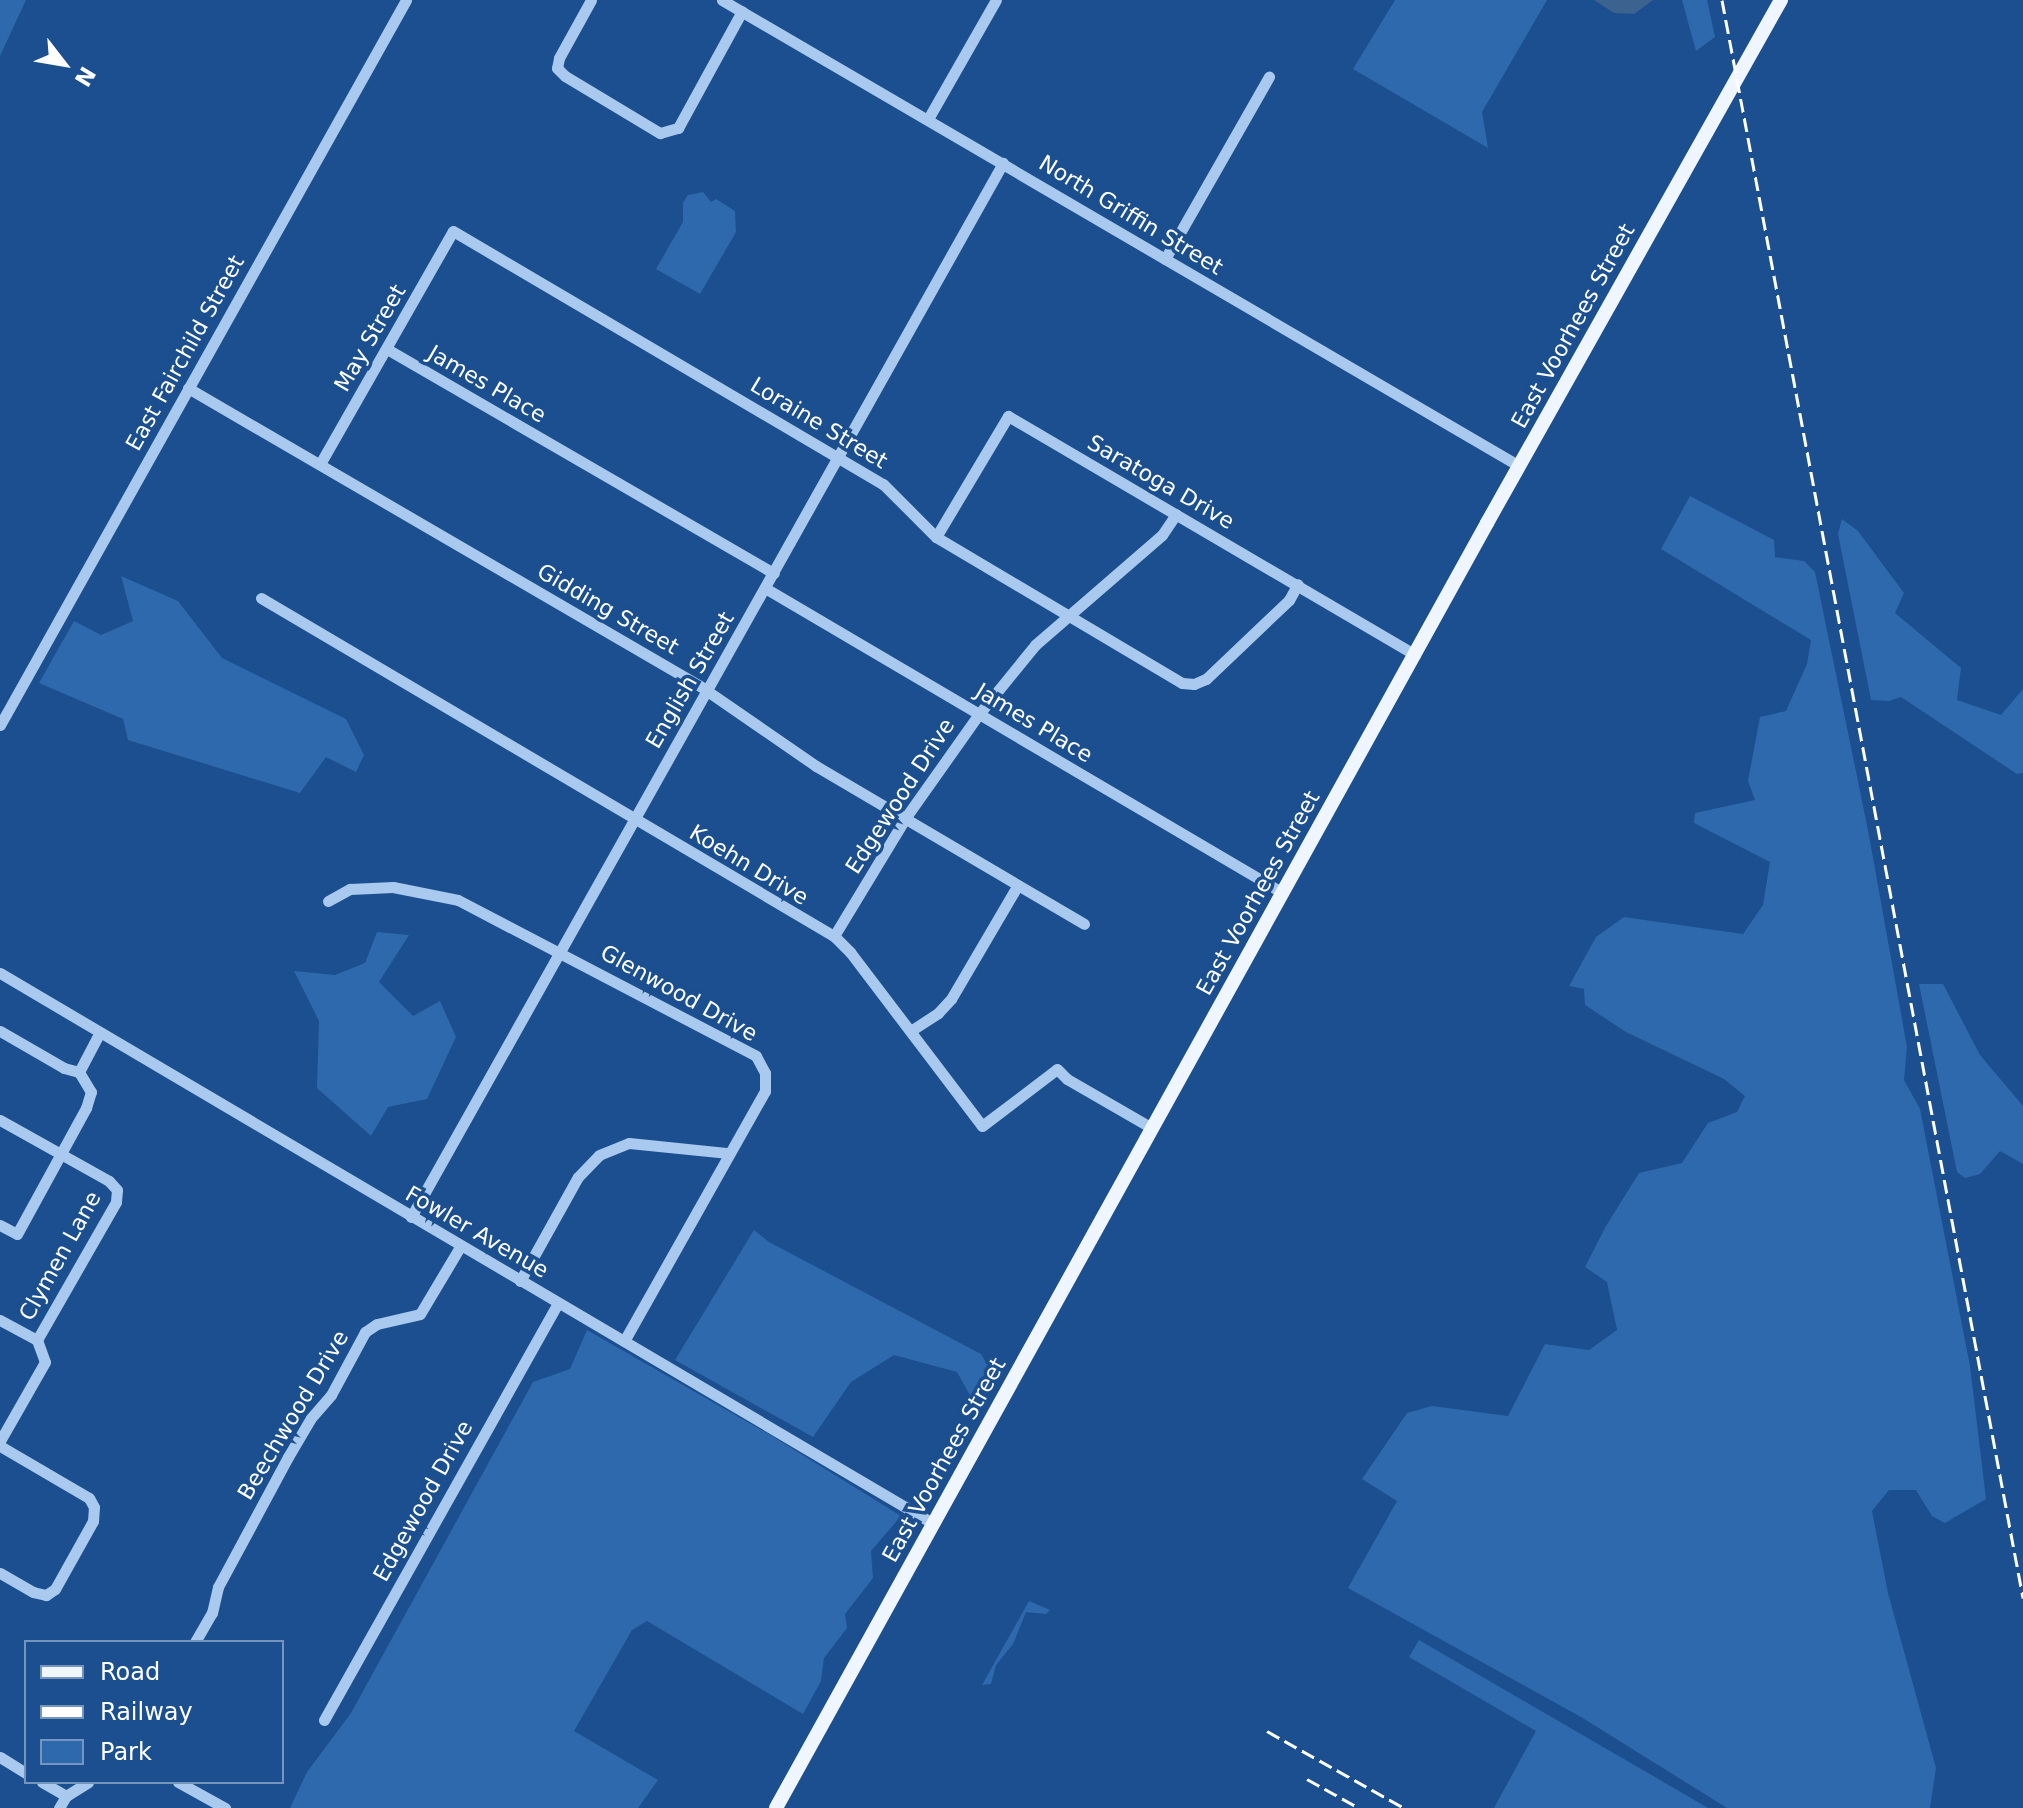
<!DOCTYPE html>
<html>
<head>
<meta charset="utf-8">
<style>
	body { margin:0 }
	#map { position:relative; width:2023px; height:1808px; overflow:hidden; background:#1b4f8f; font-family:"DejaVu Sans",sans-serif }
	div>[style] { position:absolute }
	[style*='--x'] { left:calc(var(--x)*1px); top:calc(var(--y)*1px); width:calc(var(--w)*1px); rotate:calc(var(--a)*1deg) }
	.green>* { inset:0; background:#2e69ad }
	.water>* { inset:0; background:#3c6290 }
	.minor>* { height:11px; margin:-5.5px; padding:0 5.5px; transform-origin:5.5px; border-radius:5.5px; background:#a9c9ee }
	.major>* { height:14px; margin:-7px; padding:0 7px; transform-origin:7px; border-radius:7px; background:#f0f6ff }
	.rail>* { height:3px; margin-top:-1.5px; transform-origin:0; background:repeating-linear-gradient(90deg,#fff 0 14px,transparent 0 20px) }
	span { translate:-50% -50%; white-space:nowrap; text-align:center; line-height:1.15; -webkit-text-stroke:7px #1b4f8f; paint-order:stroke }
	.street-label { font-size:22px; color:#fff }
	.legend { position:absolute; left:24px; top:1640px; width:260px; height:144px; box-sizing:border-box; background:#1b4f8f; border:2px solid #7695bc; margin:0; padding:10px 14px; list-style:none; font-size:24px; color:#fff }
	.legend li { display:flex; align-items:center; gap:16px; height:40px }
	.legend b { width:40px; border:2px solid #7695bc }
	.north { position:absolute; left:24px; top:24px; width:80px; height:80px; -webkit-text-stroke:6px #1b4f8f; paint-order:stroke; rotate:121deg; font-size:22px; font-weight:700; line-height:32px; text-align:center; color:#fff }
	.north::after { content:''; display:block; margin:auto; width:28px; height:36px; background:#fff; clip-path:polygon(50% 0,100% 100%,50% 72%,0 100%) }
</style>
</head>
<body>
<div id="map">
	<div class="green">
		<div style="clip-path:polygon(0 0,26px 0,0 56px)"></div>
		<div style="clip-path:polygon(1395px 0,1547px 0,1482px 112px,1488px 148px,1353px 69px)"></div>
		<div style="clip-path:polygon(1682px 0,1707px 0,1715px 37px,1696px 51px)"></div>
		<div style="clip-path:polygon(703px 192px,711px 202px,716px 199px,735px 211px,736px 232px,700px 294px,656px 269px,683px 222px,683px 203px,688px 195px)"></div>
		<div style="clip-path:polygon(1690px 496px,1774px 540px,1775px 557px,1804px 561px,1815px 572px,1868px 830px,1907px 1047px,1904px 1080px,1920px 1109px,1970px 1366px,1986px 1499px,1945px 1523px,1932px 1516px,1916px 1490px,1889px 1490px,1872px 1511px,1888px 1593px,1936px 1768px,1930px 1808px,1727px 1808px,1581px 1717px,1348px 1588px,1397px 1501px,1362px 1479px,1407px 1413px,1432px 1406px,1508px 1416px,1545px 1344px,1589px 1350px,1617px 1330px,1607px 1282px,1585px 1267px,1606px 1226px,1639px 1173px,1682px 1163px,1708px 1123px,1737px 1112px,1745px 1096px,1724px 1079px,1626px 1032px,1585px 1005px,1584px 989px,1569px 986px,1596px 937px,1624px 917px,1743px 934px,1763px 905px,1770px 862px,1694px 823px,1695px 813px,1755px 800px,1748px 781px,1760px 717px,1786px 711px,1807px 664px,1811px 640px,1661px 549px)"></div>
		<div style="clip-path:polygon(1842px 519px,1858px 531px,1904px 593px,1895px 613px,1961px 668px,1957px 700px,2001px 715px,2023px 689px,2023px 773px,2017px 774px,1901px 697px,1889px 701px,1871px 700px,1838px 534px)"></div>
		<div style="clip-path:polygon(121px 576px,178px 601px,222px 658px,346px 719px,364px 755px,356px 772px,326px 757px,300px 793px,128px 740px,123px 719px,39px 683px,74px 621px,101px 635px,133px 621px)"></div>
		<div style="clip-path:polygon(377px 932px,409px 935px,379px 982px,413px 1016px,440px 1001px,456px 1037px,427px 1099px,388px 1107px,371px 1136px,317px 1088px,319px 1021px,294px 971px,335px 975px,365px 963px)"></div>
		<div style="clip-path:polygon(1919px 984px,1943px 984px,1980px 1055px,2023px 1106px,2023px 1164px,2000px 1151px,1980px 1174px,1965px 1178px,1957px 1172px)"></div>
		<div style="clip-path:polygon(754px 1230px,769px 1242px,981px 1354px,994px 1376px,972px 1399px,957px 1372px,894px 1355px,851px 1382px,813px 1437px,675px 1360px)"></div>
		<div style="clip-path:polygon(587px 1330px,772px 1436px,901px 1516px,871px 1551px,873px 1578px,845px 1614px,847px 1628px,824px 1658px,821px 1681px,803px 1714px,647px 1621px,632px 1630px,574px 1731px,658px 1780px,638px 1808px,290px 1808px,307px 1772px,351px 1713px,533px 1382px,570px 1369px)"></div>
		<div style="clip-path:polygon(1029px 1601px,1050px 1610px,1046px 1614px,1026px 1612px,1013px 1644px,996px 1665px,991px 1684px,982px 1685px)"></div>
		<div style="clip-path:polygon(1419px 1640px,1679px 1791px,1708px 1808px,1494px 1808px,1536px 1731px,1409px 1657px)"></div>
	</div>
	<div class="water">
		<div style="clip-path:polygon(1594px 0,1653px 0,1634px 14px,1614px 13px)"></div>
	</div>
	<div class="minor">
		<div style="--x:591;--y:0;--w:66;--a:118.9"></div>
		<div style="--x:559;--y:58;--w:10;--a:101"></div>
		<div style="--x:557;--y:68;--w:11;--a:45"></div>
		<div style="--x:565;--y:76;--w:111;--a:31"></div>
		<div style="--x:660;--y:133;--w:19;--a:-16"></div>
		<div style="--x:678;--y:128;--w:133;--a:-61.3"></div>
		<div style="--x:722;--y:0;--w:923;--a:30.31"></div>
		<div style="--x:928;--y:119;--w:137;--a:-60.3"></div>
		<div style="--x:1165;--y:259;--w:210;--a:-60.3"></div>
		<div style="--x:387;--y:349;--w:447;--a:30.1"></div>
		<div style="--x:188;--y:388;--w:592;--a:30.2"></div>
		<div style="--x:700;--y:686;--w:141;--a:34.6"></div>
		<div style="--x:816;--y:766;--w:311;--a:30.5"></div>
		<div style="--x:320;--y:464;--w:268;--a:-60.3"></div>
		<div style="--x:453;--y:231;--w:499;--a:30.5"></div>
		<div style="--x:883;--y:484;--w:75;--a:45"></div>
		<div style="--x:936;--y:537;--w:286;--a:30.7"></div>
		<div style="--x:1182;--y:683;--w:12;--a:5"></div>
		<div style="--x:1194;--y:684;--w:13;--a:-23"></div>
		<div style="--x:1206;--y:679;--w:115;--a:-43.6"></div>
		<div style="--x:1289;--y:600;--w:18;--a:-61"></div>
		<div style="--x:936;--y:537;--w:141;--a:-59.2"></div>
		<div style="--x:1008;--y:416;--w:472;--a:30.4"></div>
		<div style="--x:765;--y:588;--w:601;--a:30.49"></div>
		<div style="--x:261;--y:598;--w:665;--a:30.54"></div>
		<div style="--x:834;--y:936;--w:23;--a:45"></div>
		<div style="--x:850;--y:952;--w:218;--a:52.8"></div>
		<div style="--x:982;--y:1126;--w:94;--a:-37.2"></div>
		<div style="--x:1057;--y:1069;--w:14;--a:45"></div>
		<div style="--x:1067;--y:1079;--w:98;--a:30"></div>
		<div style="--x:0;--y:725;--w:831;--a:-60.75"></div>
		<div style="--x:328;--y:901;--w:25;--a:-29"></div>
		<div style="--x:350;--y:889;--w:43;--a:-2.7"></div>
		<div style="--x:393;--y:887;--w:66;--a:11.3"></div>
		<div style="--x:458;--y:900;--w:336;--a:27.6"></div>
		<div style="--x:756;--y:1056;--w:19;--a:62"></div>
		<div style="--x:765;--y:1073;--w:18;--a:90"></div>
		<div style="--x:765;--y:1091;--w:287;--a:119.4"></div>
		<div style="--x:834;--y:936;--w:139;--a:-58.8"></div>
		<div style="--x:906;--y:817;--w:126;--a:-54.7"></div>
		<div style="--x:979;--y:714;--w:89;--a:-50.9"></div>
		<div style="--x:1035;--y:645;--w:168;--a:-40.9"></div>
		<div style="--x:1162;--y:535;--w:25;--a:-56"></div>
		<div style="--x:0;--y:973;--w:1084;--a:30.54"></div>
		<div style="--x:912;--y:1030;--w:31;--a:-33"></div>
		<div style="--x:938;--y:1013;--w:19;--a:-47"></div>
		<div style="--x:951;--y:999;--w:132;--a:-59.6"></div>
		<div style="--x:0;--y:1031;--w:74;--a:30"></div>
		<div style="--x:64;--y:1068;--w:16;--a:15"></div>
		<div style="--x:0;--y:1120;--w:125;--a:29.2"></div>
		<div style="--x:109;--y:1181;--w:12;--a:48"></div>
		<div style="--x:117;--y:1190;--w:12;--a:95"></div>
		<div style="--x:116;--y:1202;--w:159;--a:119.8"></div>
		<div style="--x:411;--y:1217;--w:1209;--a:-60.68"></div>
		<div style="--x:0;--y:1225;--w:19;--a:28"></div>
		<div style="--x:17;--y:1234;--w:144;--a:-61.3"></div>
		<div style="--x:86;--y:1108;--w:17;--a:-73"></div>
		<div style="--x:91;--y:1092;--w:23;--a:-121"></div>
		<div style="--x:79;--y:1072;--w:45;--a:-62.3"></div>
		<div style="--x:520;--y:1281;--w:119;--a:-60.9"></div>
		<div style="--x:578;--y:1177;--w:30;--a:-46"></div>
		<div style="--x:599;--y:1155;--w:32;--a:-22"></div>
		<div style="--x:629;--y:1143;--w:100;--a:5.8"></div>
		<div style="--x:0;--y:1320;--w:42;--a:28.4"></div>
		<div style="--x:37;--y:1340;--w:23;--a:70"></div>
		<div style="--x:45;--y:1362;--w:91;--a:119.7"></div>
		<div style="--x:0;--y:1446;--w:103;--a:30.3"></div>
		<div style="--x:89;--y:1498;--w:10;--a:61"></div>
		<div style="--x:94;--y:1507;--w:14;--a:94"></div>
		<div style="--x:93;--y:1521;--w:78;--a:119.2"></div>
		<div style="--x:55;--y:1589;--w:11;--a:146"></div>
		<div style="--x:46;--y:1595;--w:13;--a:-167"></div>
		<div style="--x:33;--y:1592;--w:38;--a:-150"></div>
		<div style="--x:195;--y:1642;--w:34;--a:-60"></div>
		<div style="--x:212;--y:1613;--w:27;--a:-77"></div>
		<div style="--x:218;--y:1587;--w:148;--a:-61.7"></div>
		<div style="--x:288;--y:1457;--w:45;--a:-59.5"></div>
		<div style="--x:311;--y:1418;--w:30;--a:-49"></div>
		<div style="--x:331;--y:1395;--w:72;--a:-61.6"></div>
		<div style="--x:365;--y:1332;--w:14;--a:-34"></div>
		<div style="--x:377;--y:1324;--w:44;--a:-13.1"></div>
		<div style="--x:420;--y:1314;--w:78;--a:-59.2"></div>
		<div style="--x:324;--y:1720;--w:478;--a:-60.7"></div>
		<div style="--x:0;--y:1757;--w:31;--a:32"></div>
		<div style="--x:42;--y:1782;--w:28;--a:30"></div>
		<div style="--x:66;--y:1796;--w:26;--a:-32"></div>
		<div style="--x:178;--y:1782;--w:54;--a:29"></div>
		<div style="--x:59;--y:1808;--w:14;--a:-60"></div>
	</div>
	<div class="major">
		<div style="--x:776;--y:1808;--w:1469;--a:-61.04"></div>
		<div style="--x:1487;--y:523;--w:600;--a:-60.66"></div>
	</div>
	<div class="rail">
		<div style="--x:1722;--y:0;--w:1626;--a:79.33"></div>
		<div style="--x:1267;--y:1731;--w:157;--a:29.3"></div>
		<div style="--x:1307;--y:1779;--w:60;--a:29.1"></div>
	</div>
	<div class="street-label">
		<span style="left:1131px;top:215px;rotate:31deg">North Griffin Street</span>
		<span style="left:1573px;top:326px;rotate:-61deg">East Voorhees Street</span>
		<span style="left:370px;top:338px;rotate:-60deg">May Street</span>
		<span style="left:185px;top:353px;rotate:-61deg">East Fairchild Street</span>
		<span style="left:487px;top:384px;rotate:30deg">James Place</span>
		<span style="left:819px;top:423px;rotate:31deg">Loraine Street</span>
		<span style="left:1161px;top:482px;rotate:30deg">Saratoga Drive</span>
		<span style="left:608px;top:609px;rotate:30deg">Gidding Street</span>
		<span style="left:690px;top:680px;rotate:-60deg">English Street</span>
		<span style="left:1034px;top:723px;rotate:31deg">James Place</span>
		<span style="left:900px;top:796px;rotate:-57deg">Edgewood Drive</span>
		<span style="left:749px;top:865px;rotate:31deg">Koehn Drive</span>
		<span style="left:1258px;top:893px;rotate:-61deg">East Voorhees Street</span>
		<span style="left:679px;top:993px;rotate:29deg">Glenwood Drive</span>
		<span style="left:477px;top:1232px;rotate:30deg">Fowler Avenue</span>
		<span style="left:60px;top:1256px;rotate:-61deg">Clymen Lane</span>
		<span style="left:293px;top:1415px;rotate:-59deg">Beechwood Drive</span>
		<span style="left:944px;top:1460px;rotate:-61deg">East Voorhees Street</span>
		<span style="left:423px;top:1501px;rotate:-61deg">Edgewood Drive</span>
	</div>
	<ul class="legend">
	<li><b style="height:10px;background:#f0f6ff"></b>Road</li>
	<li><b style="height:10px;background:#fff"></b>Railway</li>
	<li><b style="height:22px;background:#2e69ad"></b>Park</li>
	</ul>
	<div class="north">N</div>
</div>
</body>
</html>
